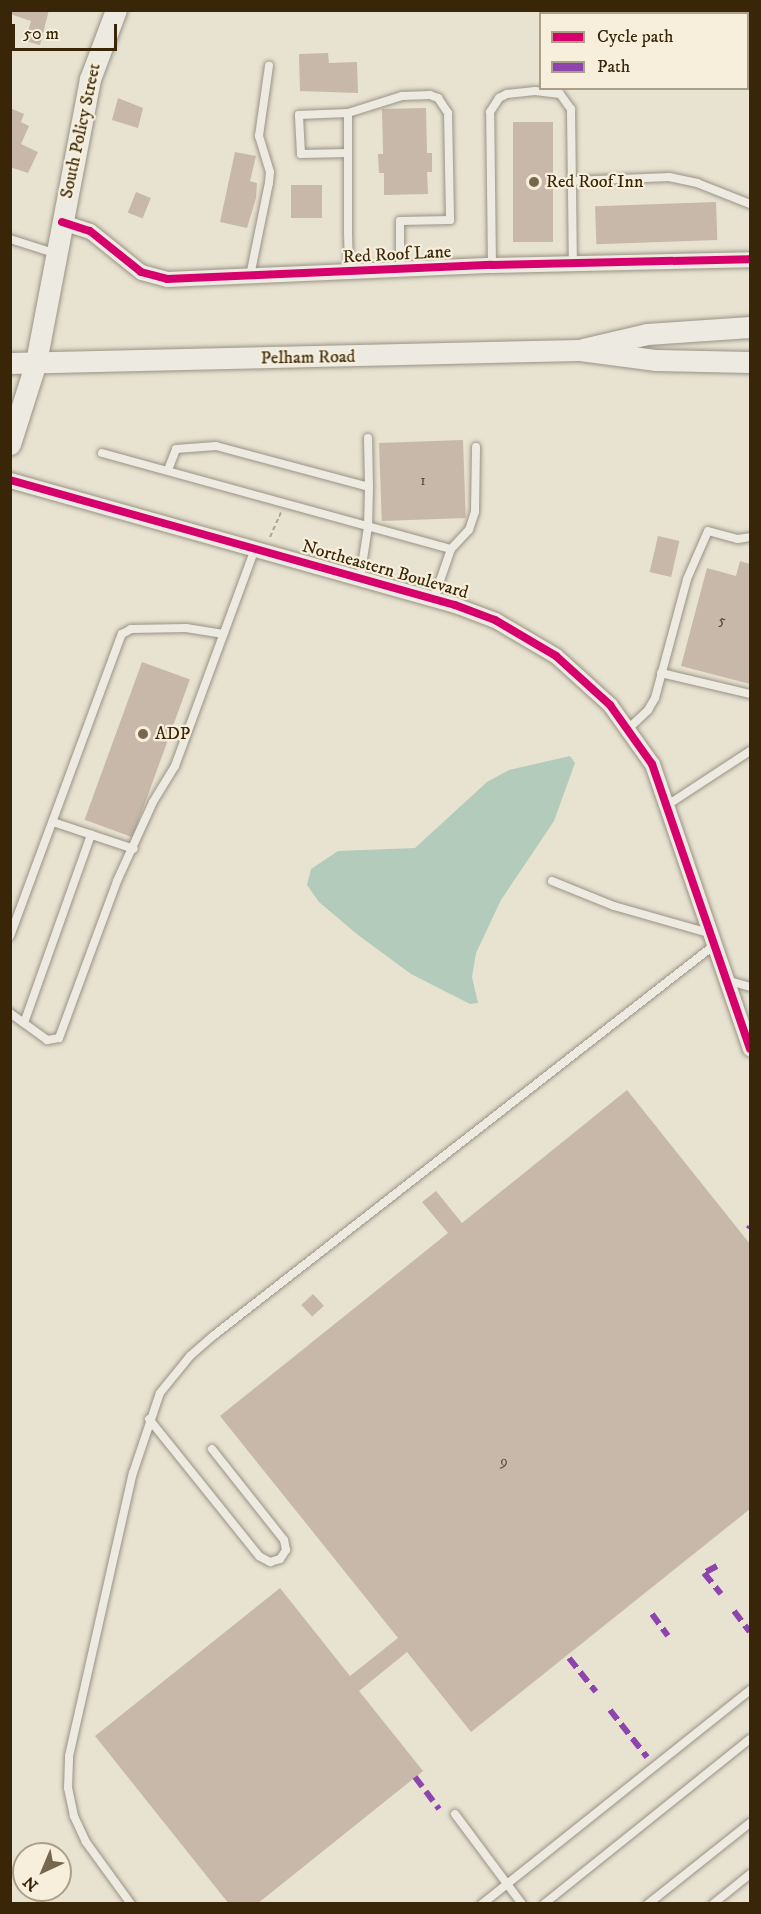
<!DOCTYPE html>
<html>
<head>
<meta charset="utf-8">
<style>
	body { margin:0 }
	#map { position:relative; width:761px; height:1914px; overflow:hidden; background:#e8e2d1; font-family:"IM FELL DW Pica",serif }
	div>[style] { position:absolute }
	[style*='--x'] { left:calc(var(--x)*1px); top:calc(var(--y)*1px); width:calc(var(--w)*1px); rotate:calc(var(--a)*1deg) }
	.water>* { inset:0; background:#b3cbba }
	.building>* { inset:0; background:#c7b8a9; transform-origin:0 0 }
	.path>* { height:2px; margin-top:-1px; transform-origin:0; background:repeating-linear-gradient(90deg,#aaa69c 0 4.5px,transparent 0 7.5px) }
	.roads { filter:drop-shadow(0 0 2px #999385) drop-shadow(0 0 2px #999385) }
	.lane>* { height:8px; margin:-4px; padding:0 4px; transform-origin:4px; border-radius:4px; background:#edeae1 }
	.street>* { height:15px; margin:-7.5px; padding:0 7.5px; transform-origin:7.5px; border-radius:7.5px; background:#edeae1 }
	.secondary>* { height:21px; margin:-10.5px; padding:0 10.5px; transform-origin:10.5px; border-radius:10.5px; background:#edeae1 }
	.quiet>* { height:6px; margin-top:-3px; transform-origin:0; background:repeating-linear-gradient(90deg,#8e44ad 0 12px,transparent 0 18px) }
	.cycleway>* { height:8px; margin:-4px; padding:0 4px; transform-origin:4px; border-radius:4px; background:#d6006c }
	.dots>* { width:16px; height:16px; translate:-50% -50%; box-sizing:border-box; border:3px solid #f7efdb; border-radius:50% }
	span { translate:-50% -50%; white-space:nowrap; text-align:center; line-height:1.15; -webkit-text-stroke:4.5px #f7efdb; paint-order:stroke }
	.number-label { font-size:15px; color:#5c4a30 }
	.number-label span { -webkit-text-stroke-width:0 }
	.street-label { font-size:18px; color:#392608 }
	.poi-label { font-size:18px; color:#392608 }
	.left { translate:0 -50%; text-align:left }
	.frame { position:absolute; inset:0; border:12px solid #392608; pointer-events:none }
	.legend { position:absolute; left:539px; top:12px; width:210px; height:78px; box-sizing:border-box; background:#f7efdb; border:2px solid #ab9f87; margin:0; padding:8px 10px; list-style:none; font-size:18px; color:#392608 }
	.legend li { display:flex; align-items:center; gap:12px; height:30px }
	.legend b { width:30px; border:2px solid #ab9f87 }
	.north { position:absolute; left:12px; top:1842px; width:60px; height:60px; box-sizing:border-box; background:#f7efdb; border:2px solid #ab9f87; border-radius:50%; rotate:224deg; font-size:16px; font-weight:700; line-height:24px; text-align:center; color:#392608 }
	.north::after { content:''; display:block; margin:auto; width:21px; height:27px; background:#76684e; clip-path:polygon(50% 0,100% 100%,50% 72%,0 100%) }
	.scale { position:absolute; left:12px; top:24px; width:105px; height:27px; box-sizing:border-box; border:3px solid #392608; border-top:0; padding-left:8px; font-size:18px; line-height:21px; white-space:nowrap; color:#392608; -webkit-text-stroke:4px #f7efdb; paint-order:stroke }
</style>
</head>
<body>
<div id="map">
	<div class="water">
		<div style="clip-path:polygon(570px 756px,575px 763px,554px 821px,501px 900px,476px 953px,472px 977px,478px 1003px,470px 1004px,411px 974px,358px 935px,319px 902px,307px 885px,311px 869px,338px 851px,415px 848px,487px 782px,509px 770px)"></div>
	</div>
	<div class="building">
		<div style="clip-path:polygon(10px 10px,49px 10px,40px 45px,25px 41px,31px 21px,10px 14px)"></div>
		<div style="clip-path:polygon(328px 53px,329px 63px,357px 62px,358px 93px,300px 91px,299px 54px)"></div>
		<div style="clip-path:polygon(118px 98px,143px 108px,138px 128px,112px 120px)"></div>
		<div style="clip-path:polygon(10px 108px,24px 114px,21px 122px,29px 126px,21px 144px,38px 152px,28px 173px,10px 167px)"></div>
		<div style="clip-path:polygon(426px 108px,427px 153px,432px 153px,432px 172px,427px 172px,428px 194px,384px 195px,384px 173px,379px 173px,378px 154px,383px 154px,382px 109px)"></div>
		<div style="left:513px;top:122px;width:40px;height:120px"></div>
		<div style="clip-path:polygon(235px 152px,256px 156px,250px 181px,257px 183px,256px 198px,247px 228px,220px 222px)"></div>
		<div style="left:291px;top:185px;width:31px;height:33px"></div>
		<div style="left:136px;top:192px;width:16px;height:22px;rotate:22deg"></div>
		<div style="left:716px;top:202px;width:38px;height:121px;rotate:88deg"></div>
		<div style="left:463px;top:440px;width:78px;height:84px;rotate:88deg"></div>
		<div style="left:658px;top:536px;width:22px;height:37px;rotate:13deg"></div>
		<div style="clip-path:polygon(740px 561px,750px 564px,750px 684px,681px 666px,707px 568px,736px 576px)"></div>
		<div style="left:142px;top:662px;width:51px;height:168px;rotate:20deg"></div>
		<div style="clip-path:polygon(627px 1090px,750px 1244px,750px 1509px,471px 1732px,407px 1652px,359px 1691px,423px 1771px,257px 1904px,229px 1904px,95px 1736px,280px 1588px,350px 1676px,398px 1638px,220px 1416px,448px 1233px,422px 1202px,436px 1191px,462px 1223px)"></div>
		<div style="left:313px;top:1294px;width:16px;height:16px;rotate:47deg"></div>
	</div>
	<div class="path">
		<div style="--x:270;--y:537;--w:27;--a:-66"></div>
	</div>
	<div class="roads">
		<div class="lane">
			<div style="--x:348;--y:113;--w:57;--a:-17.5"></div>
			<div style="--x:402;--y:96;--w:28;--a:-2"></div>
			<div style="--x:430;--y:95;--w:9;--a:21"></div>
			<div style="--x:438;--y:98;--w:18;--a:56"></div>
			<div style="--x:448;--y:113;--w:107;--a:88.9"></div>
			<div style="--x:450;--y:220;--w:50;--a:178.9"></div>
			<div style="--x:400;--y:221;--w:49;--a:90"></div>
			<div style="--x:348;--y:153;--w:47;--a:178.8"></div>
			<div style="--x:301;--y:154;--w:39;--a:-93"></div>
			<div style="--x:299;--y:115;--w:49;--a:-2.3"></div>
			<div style="--x:348;--y:113;--w:119;--a:90"></div>
			<div style="--x:348;--y:232;--w:40;--a:88.6"></div>
			<div style="--x:573;--y:181;--w:96;--a:-2.4"></div>
			<div style="--x:669;--y:177;--w:29;--a:12"></div>
			<div style="--x:697;--y:183;--w:57;--a:21.6"></div>
			<div style="--x:10;--y:239;--w:46;--a:17.7"></div>
			<div style="--x:492;--y:265;--w:153;--a:-90.7"></div>
			<div style="--x:490;--y:112;--w:17;--a:-57"></div>
			<div style="--x:499;--y:98;--w:9;--a:-27"></div>
			<div style="--x:507;--y:94;--w:28;--a:-6"></div>
			<div style="--x:535;--y:91;--w:25;--a:7"></div>
			<div style="--x:560;--y:94;--w:19;--a:54"></div>
			<div style="--x:571;--y:109;--w:155;--a:89.3"></div>
			<div style="--x:250;--y:276;--w:95;--a:-78.5"></div>
			<div style="--x:269;--y:183;--w:11;--a:-85"></div>
			<div style="--x:270;--y:172;--w:38;--a:-107"></div>
			<div style="--x:259;--y:136;--w:71;--a:-81.9"></div>
			<div style="--x:368;--y:438;--w:49;--a:88.8"></div>
			<div style="--x:102;--y:453;--w:362;--a:15.4"></div>
			<div style="--x:451;--y:549;--w:52;--a:109.1"></div>
			<div style="--x:168;--y:470;--w:22;--a:-69"></div>
			<div style="--x:176;--y:449;--w:40;--a:-4.3"></div>
			<div style="--x:216;--y:446;--w:158;--a:15"></div>
			<div style="--x:369;--y:487;--w:40;--a:91.4"></div>
			<div style="--x:368;--y:527;--w:52;--a:98.9"></div>
			<div style="--x:451;--y:549;--w:26;--a:-47"></div>
			<div style="--x:469;--y:530;--w:19;--a:-72"></div>
			<div style="--x:475;--y:512;--w:65;--a:-89.1"></div>
			<div style="--x:661;--y:673;--w:91;--a:13.3"></div>
			<div style="--x:629;--y:728;--w:26;--a:-43"></div>
			<div style="--x:648;--y:710;--w:14;--a:-60"></div>
			<div style="--x:655;--y:698;--w:123;--a:-74.9"></div>
			<div style="--x:687;--y:579;--w:52;--a:-66.4"></div>
			<div style="--x:708;--y:531;--w:31;--a:15"></div>
			<div style="--x:738;--y:539;--w:12;--a:-9"></div>
			<div style="--x:669;--y:804;--w:97;--a:-33.2"></div>
			<div style="--x:53;--y:822;--w:85;--a:18.4"></div>
			<div style="--x:552;--y:881;--w:67;--a:22"></div>
			<div style="--x:614;--y:906;--w:99;--a:15.9"></div>
			<div style="--x:10;--y:936;--w:322;--a:-69.7"></div>
			<div style="--x:122;--y:634;--w:10;--a:-29"></div>
			<div style="--x:131;--y:629;--w:55;--a:-1"></div>
			<div style="--x:186;--y:628;--w:38;--a:9"></div>
			<div style="--x:726;--y:980;--w:25;--a:16"></div>
			<div style="--x:10;--y:1013;--w:46;--a:36.1"></div>
			<div style="--x:47;--y:1040;--w:12;--a:-9"></div>
			<div style="--x:59;--y:1038;--w:167;--a:-69.7"></div>
			<div style="--x:117;--y:881;--w:87;--a:-65.5"></div>
			<div style="--x:153;--y:802;--w:42;--a:-58.6"></div>
			<div style="--x:175;--y:766;--w:232;--a:-69.8"></div>
			<div style="--x:24;--y:1023;--w:200;--a:-70.4"></div>
			<div style="--x:149;--y:1419;--w:176;--a:51.2"></div>
			<div style="--x:259;--y:1556;--w:13;--a:29"></div>
			<div style="--x:270;--y:1562;--w:10;--a:-17"></div>
			<div style="--x:280;--y:1559;--w:11;--a:-56"></div>
			<div style="--x:286;--y:1550;--w:10;--a:-101"></div>
			<div style="--x:284;--y:1540;--w:116;--a:-128.4"></div>
			<div style="--x:455;--y:1814;--w:112;--a:53.3"></div>
			<div style="--x:131;--y:1904;--w:77;--a:-126"></div>
			<div style="--x:86;--y:1842;--w:29;--a:-115"></div>
			<div style="--x:74;--y:1816;--w:29;--a:-102"></div>
			<div style="--x:68;--y:1788;--w:32;--a:-88"></div>
			<div style="--x:69;--y:1756;--w:290;--a:-77.3"></div>
			<div style="--x:133;--y:1473;--w:84;--a:-71.4"></div>
			<div style="--x:160;--y:1393;--w:48;--a:-51"></div>
			<div style="--x:190;--y:1356;--w:30;--a:-41"></div>
			<div style="--x:213;--y:1336;--w:634;--a:-37.95"></div>
			<div style="--x:482;--y:1904;--w:343;--a:-38.6"></div>
			<div style="--x:544;--y:1904;--w:264;--a:-38.7"></div>
			<div style="--x:648;--y:1904;--w:130;--a:-38.5"></div>
			<div style="--x:713;--y:1904;--w:48;--a:-39"></div>
		</div>
		<div class="street">
			<div style="--x:62;--y:222;--w:29;--a:18"></div>
			<div style="--x:90;--y:231;--w:65;--a:38.8"></div>
			<div style="--x:141;--y:272;--w:27;--a:15"></div>
			<div style="--x:167;--y:279;--w:325;--a:-2.5"></div>
			<div style="--x:492;--y:265;--w:258;--a:-1.3"></div>
			<div style="--x:10;--y:480;--w:462;--a:15.7"></div>
			<div style="--x:455;--y:605;--w:43;--a:20.6"></div>
			<div style="--x:495;--y:620;--w:71;--a:30.5"></div>
			<div style="--x:556;--y:656;--w:73;--a:42.2"></div>
			<div style="--x:610;--y:705;--w:72;--a:54.6"></div>
			<div style="--x:652;--y:764;--w:301;--a:71"></div>
		</div>
		<div class="secondary">
			<div style="--x:583;--y:349;--w:66;--a:-13.2"></div>
			<div style="--x:647;--y:334;--w:103;--a:-3.9"></div>
			<div style="--x:10;--y:363;--w:570;--a:-1.31"></div>
			<div style="--x:580;--y:350;--w:77;--a:7.5"></div>
			<div style="--x:656;--y:360;--w:94;--a:1.2"></div>
			<div style="--x:10;--y:444;--w:86;--a:-72.4"></div>
			<div style="--x:36;--y:362;--w:288;--a:-79.2"></div>
			<div style="--x:90;--y:79;--w:74;--a:-69.4"></div>
		</div>
	</div>
	<div class="quiet">
		<div style="--x:749;--y:1229;--w:3;--a:-72"></div>
		<div style="--x:717;--y:1566;--w:15;--a:152"></div>
		<div style="--x:704;--y:1573;--w:27;--a:51"></div>
		<div style="--x:734;--y:1611;--w:26;--a:53"></div>
		<div style="--x:652;--y:1614;--w:27;--a:54"></div>
		<div style="--x:569;--y:1658;--w:43;--a:51.5"></div>
		<div style="--x:610;--y:1710;--w:60;--a:51.8"></div>
		<div style="--x:415;--y:1777;--w:40;--a:53"></div>
	</div>
	<div class="cycleway">
		<div style="--x:62;--y:222;--w:29;--a:18"></div>
		<div style="--x:90;--y:231;--w:65;--a:38.8"></div>
		<div style="--x:141;--y:272;--w:27;--a:15"></div>
		<div style="--x:167;--y:279;--w:325;--a:-2.5"></div>
		<div style="--x:492;--y:265;--w:258;--a:-1.3"></div>
		<div style="--x:10;--y:480;--w:462;--a:15.7"></div>
		<div style="--x:455;--y:605;--w:43;--a:20.6"></div>
		<div style="--x:495;--y:620;--w:71;--a:30.5"></div>
		<div style="--x:556;--y:656;--w:73;--a:42.2"></div>
		<div style="--x:610;--y:705;--w:72;--a:54.6"></div>
		<div style="--x:652;--y:764;--w:301;--a:71"></div>
	</div>
	<div class="dots">
		<div style="left:534px;top:182px;background:#76684e"></div>
		<div style="left:143px;top:734px;background:#76684e"></div>
	</div>
	<div class="number-label">
		<span style="left:423px;top:481px">1</span>
		<span style="left:722px;top:621px">5</span>
		<span style="left:504px;top:1462px">9</span>
	</div>
	<div class="street-label">
		<span style="left:81px;top:131px;rotate:-78deg">South Policy Street</span>
		<span style="left:397px;top:255px;rotate:-3deg">Red Roof Lane</span>
		<span style="left:308px;top:358px;rotate:-1deg">Pelham Road</span>
		<span style="left:385px;top:570px;rotate:16deg">Northeastern Boulevard</span>
	</div>
	<div class="poi-label">
		<span class="left" style="left:546px;top:182px">Red Roof Inn</span>
		<span class="left" style="left:155px;top:734px">ADP</span>
	</div>
	<div class="frame"></div>
	<ul class="legend">
	<li><b style="height:8px;background:#d6006c"></b>Cycle path</li>
	<li><b style="height:8px;background:#8e44ad"></b>Path</li>
	</ul>
	<div class="north">N</div>
	<div class="scale">50 m</div>
</div>
</body>
</html>
